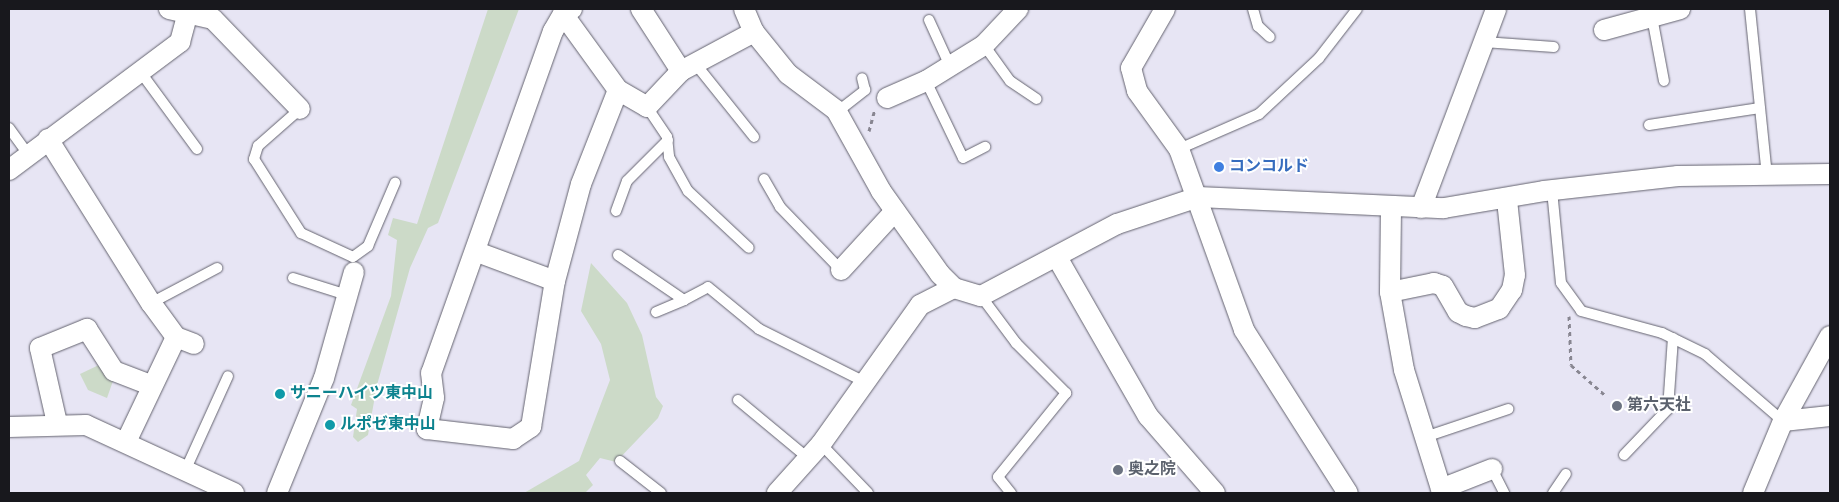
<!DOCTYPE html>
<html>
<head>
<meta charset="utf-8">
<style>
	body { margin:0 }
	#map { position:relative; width:1839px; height:502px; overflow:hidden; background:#e7e5f4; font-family:"Sofia Sans Condensed","Noto Sans JP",sans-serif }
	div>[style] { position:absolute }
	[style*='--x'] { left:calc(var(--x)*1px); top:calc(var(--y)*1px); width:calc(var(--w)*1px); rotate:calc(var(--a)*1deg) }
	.green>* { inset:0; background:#ccdac8 }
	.path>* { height:3px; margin-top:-1.5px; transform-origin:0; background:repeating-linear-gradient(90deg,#888691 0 4px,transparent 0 8px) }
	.roads { filter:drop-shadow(0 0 1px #64636f) drop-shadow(0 0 1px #64636f) }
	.service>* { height:10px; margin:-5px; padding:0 5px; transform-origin:5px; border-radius:5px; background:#fff }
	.minor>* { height:20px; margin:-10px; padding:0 10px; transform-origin:10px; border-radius:10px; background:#fff }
	.dots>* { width:14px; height:14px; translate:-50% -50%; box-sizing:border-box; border:2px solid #fff; border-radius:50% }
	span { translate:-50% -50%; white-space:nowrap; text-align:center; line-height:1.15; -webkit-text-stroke:4px #fff; paint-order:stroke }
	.shop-label { font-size:16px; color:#366cbe; font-weight:700 }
	.left { translate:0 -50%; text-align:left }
	.culture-label { font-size:16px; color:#0d838f; font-weight:700 }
	.worship-label { font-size:16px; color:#5b616d; font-weight:700 }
	.frame { position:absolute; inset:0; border:10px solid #18181d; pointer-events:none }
</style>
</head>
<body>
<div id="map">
	<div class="green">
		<div style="clip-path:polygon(488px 9px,519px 9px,438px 223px,428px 228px,410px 268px,377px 385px,368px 435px,358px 442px,353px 437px,357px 409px,351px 405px,391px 296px,397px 240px,388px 235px,393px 218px,417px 224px)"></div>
		<div style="clip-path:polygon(591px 263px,627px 303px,642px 335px,656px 397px,663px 406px,658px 418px,616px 462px,600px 458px,586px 475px,593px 485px,585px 493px,524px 493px,579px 461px,610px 380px,601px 344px,581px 311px)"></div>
		<div style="clip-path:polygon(101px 364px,114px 378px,107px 398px,88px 390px,80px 374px)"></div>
	</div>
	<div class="path">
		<div style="--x:869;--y:131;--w:23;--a:-75"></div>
		<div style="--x:1569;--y:316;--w:49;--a:87.7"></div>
		<div style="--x:1571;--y:365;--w:47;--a:41.5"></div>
	</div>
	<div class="roads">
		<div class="service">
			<div style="--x:1253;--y:9;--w:18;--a:74"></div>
			<div style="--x:1258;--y:26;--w:16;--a:43"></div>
			<div style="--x:1750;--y:9;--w:167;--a:84.2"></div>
			<div style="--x:1652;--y:17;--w:65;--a:79.4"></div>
			<div style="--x:929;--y:20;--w:51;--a:65.5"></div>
			<div style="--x:1484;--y:42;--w:70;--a:4.1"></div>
			<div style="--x:984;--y:45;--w:44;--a:54.2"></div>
			<div style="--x:1010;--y:81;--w:32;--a:34"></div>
			<div style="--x:694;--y:62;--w:96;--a:51.3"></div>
			<div style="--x:142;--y:74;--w:93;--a:53.7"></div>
			<div style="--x:926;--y:81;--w:85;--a:64.3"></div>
			<div style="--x:963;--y:158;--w:25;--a:-27"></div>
			<div style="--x:647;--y:107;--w:36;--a:56"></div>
			<div style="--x:667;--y:137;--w:20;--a:84"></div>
			<div style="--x:669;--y:157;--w:39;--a:61"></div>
			<div style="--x:688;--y:191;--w:83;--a:43.1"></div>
			<div style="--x:300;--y:109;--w:56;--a:138.6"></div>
			<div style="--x:258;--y:146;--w:14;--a:107"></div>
			<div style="--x:254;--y:159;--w:88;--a:57.6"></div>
			<div style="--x:301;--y:233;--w:57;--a:24.8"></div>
			<div style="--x:353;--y:257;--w:19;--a:-36"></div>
			<div style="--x:368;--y:246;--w:69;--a:-66.8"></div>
			<div style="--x:837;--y:112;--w:36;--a:-38"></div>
			<div style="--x:865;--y:90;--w:12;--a:-104"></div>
			<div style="--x:1649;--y:125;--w:112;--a:-8.7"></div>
			<div style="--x:9;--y:128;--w:31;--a:54"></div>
			<div style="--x:1179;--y:149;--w:87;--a:-23.6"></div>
			<div style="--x:1259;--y:114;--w:82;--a:-43"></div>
			<div style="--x:1319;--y:58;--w:62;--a:-52.2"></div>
			<div style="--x:764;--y:179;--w:32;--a:60"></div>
			<div style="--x:780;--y:207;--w:88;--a:45.9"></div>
			<div style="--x:1552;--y:190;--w:93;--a:84.5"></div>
			<div style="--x:1561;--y:283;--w:34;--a:54"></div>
			<div style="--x:1581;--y:311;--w:84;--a:15.2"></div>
			<div style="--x:1662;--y:333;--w:48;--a:26"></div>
			<div style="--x:1705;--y:354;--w:103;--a:40.7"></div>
			<div style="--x:616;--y:211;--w:32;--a:-70"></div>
			<div style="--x:627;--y:181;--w:58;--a:-45"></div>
			<div style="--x:618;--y:255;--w:80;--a:34.3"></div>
			<div style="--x:684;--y:300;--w:27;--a:-28"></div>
			<div style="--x:708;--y:287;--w:66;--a:39.5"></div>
			<div style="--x:759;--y:329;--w:119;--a:26.6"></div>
			<div style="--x:293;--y:278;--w:57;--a:17.5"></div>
			<div style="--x:981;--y:296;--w:59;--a:53.3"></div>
			<div style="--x:1016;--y:343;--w:71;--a:45"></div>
			<div style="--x:1066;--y:393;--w:108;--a:129"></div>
			<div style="--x:998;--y:477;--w:21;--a:51"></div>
			<div style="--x:151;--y:303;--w:75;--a:-27.9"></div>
			<div style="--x:656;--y:312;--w:30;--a:-23"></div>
			<div style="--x:738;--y:400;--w:92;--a:39.7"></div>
			<div style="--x:1425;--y:437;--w:88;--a:-18.6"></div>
			<div style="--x:821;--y:444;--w:68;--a:46.2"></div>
			<div style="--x:1624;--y:455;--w:64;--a:-46.3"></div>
			<div style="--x:1668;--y:409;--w:71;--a:-86"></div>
			<div style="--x:620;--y:461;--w:52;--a:38"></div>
			<div style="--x:1492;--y:469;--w:27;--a:63"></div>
			<div style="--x:185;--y:471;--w:104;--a:-65.6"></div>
			<div style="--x:1553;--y:493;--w:23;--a:-56"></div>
		</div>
		<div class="minor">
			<div style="--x:169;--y:9;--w:45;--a:12.8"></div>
			<div style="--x:213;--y:19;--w:125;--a:46"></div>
			<div style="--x:572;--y:9;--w:10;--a:151"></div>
			<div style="--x:563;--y:14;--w:20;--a:120"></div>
			<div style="--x:553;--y:31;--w:363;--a:109.6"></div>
			<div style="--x:431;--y:373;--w:25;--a:83"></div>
			<div style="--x:434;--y:398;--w:32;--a:103"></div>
			<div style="--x:427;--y:429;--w:87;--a:6.6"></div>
			<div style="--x:513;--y:439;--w:22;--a:-34"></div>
			<div style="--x:531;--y:427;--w:148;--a:-80.7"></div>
			<div style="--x:555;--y:281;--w:100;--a:-75"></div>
			<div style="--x:581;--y:184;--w:101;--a:-68.5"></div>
			<div style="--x:618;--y:90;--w:34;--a:30"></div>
			<div style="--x:647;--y:107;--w:50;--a:-46.6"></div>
			<div style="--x:681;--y:71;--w:83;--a:-28.1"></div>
			<div style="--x:641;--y:9;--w:74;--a:57.2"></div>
			<div style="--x:744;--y:9;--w:25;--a:67"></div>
			<div style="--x:754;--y:32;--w:54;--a:51"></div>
			<div style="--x:788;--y:74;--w:60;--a:36.9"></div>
			<div style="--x:836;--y:110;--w:93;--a:60.9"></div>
			<div style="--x:881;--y:191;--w:102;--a:54.6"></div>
			<div style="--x:940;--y:274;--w:20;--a:45"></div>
			<div style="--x:954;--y:288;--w:28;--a:17"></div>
			<div style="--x:981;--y:296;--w:154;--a:-27.9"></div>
			<div style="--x:1117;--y:224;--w:85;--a:-18.4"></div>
			<div style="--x:1198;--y:197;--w:246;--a:2.6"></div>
			<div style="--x:1444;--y:208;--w:101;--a:-9.6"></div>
			<div style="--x:1544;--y:191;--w:135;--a:-6.4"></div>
			<div style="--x:1678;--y:176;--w:152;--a:-0.8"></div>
			<div style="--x:1165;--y:9;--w:68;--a:120"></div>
			<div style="--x:1131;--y:68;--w:24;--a:75"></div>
			<div style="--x:1137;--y:91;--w:72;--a:54.1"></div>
			<div style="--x:1179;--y:149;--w:192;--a:70.2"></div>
			<div style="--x:1244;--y:330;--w:193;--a:57.5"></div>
			<div style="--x:563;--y:14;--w:94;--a:54.1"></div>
			<div style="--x:1604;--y:30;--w:79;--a:-15.4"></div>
			<div style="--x:887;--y:98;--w:43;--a:-23.6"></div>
			<div style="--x:926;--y:81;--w:68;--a:-31.8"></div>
			<div style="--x:984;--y:45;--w:50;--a:-46.6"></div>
			<div style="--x:48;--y:139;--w:194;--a:57.9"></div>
			<div style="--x:151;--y:303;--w:42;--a:53.7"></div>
			<div style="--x:176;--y:337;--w:19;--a:21"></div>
			<div style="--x:9;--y:170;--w:214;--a:-36.8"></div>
			<div style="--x:180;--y:42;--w:34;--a:-75"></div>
			<div style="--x:1421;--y:208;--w:213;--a:-69.3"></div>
			<div style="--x:1391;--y:209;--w:83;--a:90.7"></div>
			<div style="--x:1390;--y:292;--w:79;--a:79.8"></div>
			<div style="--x:1404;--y:370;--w:125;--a:72.7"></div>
			<div style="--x:1441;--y:489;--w:55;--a:-21.4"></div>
			<div style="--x:477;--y:252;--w:83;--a:20.4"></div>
			<div style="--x:1058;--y:259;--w:181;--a:60.2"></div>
			<div style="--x:1148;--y:416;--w:102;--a:49"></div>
			<div style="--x:841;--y:270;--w:80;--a:-47.5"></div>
			<div style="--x:1390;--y:292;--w:45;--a:-11.6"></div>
			<div style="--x:1434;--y:283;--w:9;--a:18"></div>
			<div style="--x:1443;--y:286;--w:30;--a:60"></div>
			<div style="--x:1458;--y:312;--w:9;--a:27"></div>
			<div style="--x:1466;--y:316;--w:9;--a:13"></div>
			<div style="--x:1475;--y:318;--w:26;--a:-21"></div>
			<div style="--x:1499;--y:309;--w:23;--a:-56"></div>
			<div style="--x:1512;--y:290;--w:15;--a:-79"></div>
			<div style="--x:1515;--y:275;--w:75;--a:-96.1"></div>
			<div style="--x:1783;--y:421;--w:47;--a:-6.1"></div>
			<div style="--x:57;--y:423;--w:77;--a:-102.8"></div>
			<div style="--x:40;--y:348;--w:51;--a:-22"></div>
			<div style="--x:87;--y:329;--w:50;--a:57.3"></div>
			<div style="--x:114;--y:371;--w:40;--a:21"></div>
			<div style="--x:9;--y:427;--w:77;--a:-1.5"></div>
			<div style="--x:86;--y:425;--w:163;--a:24.7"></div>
			<div style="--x:126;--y:442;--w:116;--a:-64.5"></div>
			<div style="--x:277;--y:493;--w:124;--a:-67.8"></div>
			<div style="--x:324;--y:378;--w:110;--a:-74.2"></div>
			<div style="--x:777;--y:493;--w:66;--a:-48.1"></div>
			<div style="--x:821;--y:444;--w:171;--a:-54.5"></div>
			<div style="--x:920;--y:305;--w:38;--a:-27"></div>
			<div style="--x:1753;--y:493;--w:78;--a:-67.4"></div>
			<div style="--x:1783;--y:421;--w:97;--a:-61.1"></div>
		</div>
	</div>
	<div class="dots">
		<div style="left:1219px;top:167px;background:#3f7fe0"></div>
		<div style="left:280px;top:394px;background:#0f9aa8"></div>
		<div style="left:1617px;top:406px;background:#6b7280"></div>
		<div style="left:330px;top:425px;background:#0f9aa8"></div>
		<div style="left:1118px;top:470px;background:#6b7280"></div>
	</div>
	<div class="shop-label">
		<span class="left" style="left:1229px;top:167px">コンコルド</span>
	</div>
	<div class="culture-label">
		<span class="left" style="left:290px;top:394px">サニーハイツ東中山</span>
		<span class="left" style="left:340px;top:425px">ルポゼ東中山</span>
	</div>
	<div class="worship-label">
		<span class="left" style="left:1627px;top:406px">第六天社</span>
		<span class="left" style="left:1128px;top:470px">奥之院</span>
	</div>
	<div class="frame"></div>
</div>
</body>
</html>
